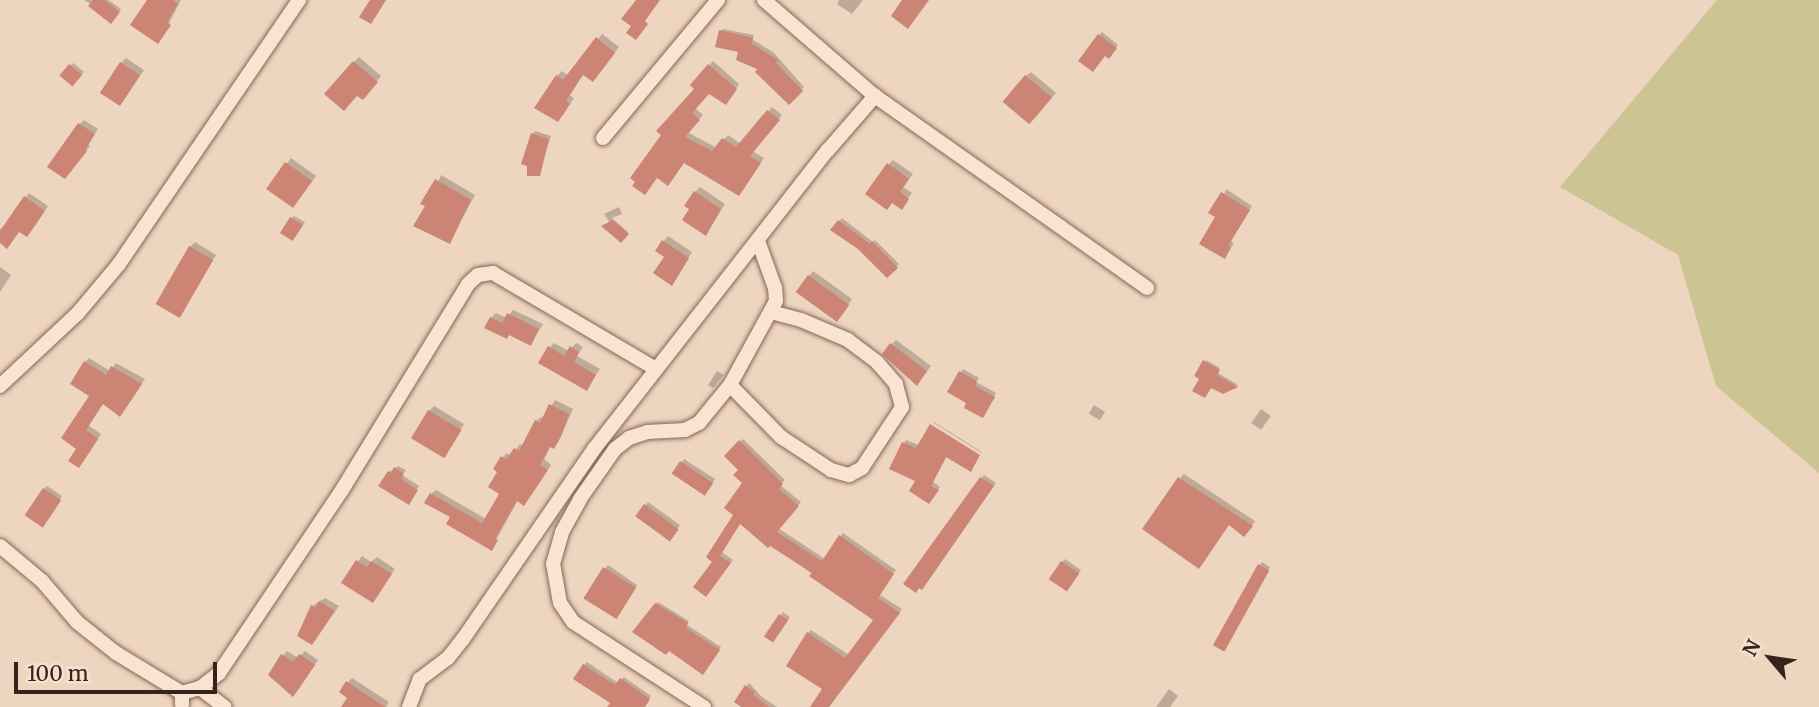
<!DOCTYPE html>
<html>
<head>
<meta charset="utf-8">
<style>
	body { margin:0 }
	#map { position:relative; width:1819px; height:707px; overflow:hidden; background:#eed5bf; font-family:Merriweather,serif }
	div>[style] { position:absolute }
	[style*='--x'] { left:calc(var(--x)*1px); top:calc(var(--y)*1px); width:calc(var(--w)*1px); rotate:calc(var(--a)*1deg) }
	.green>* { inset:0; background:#ccc593 }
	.shadow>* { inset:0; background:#0003; transform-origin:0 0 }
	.building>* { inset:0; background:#cc8575; transform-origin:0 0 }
	.roads { filter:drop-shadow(0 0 2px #866657) drop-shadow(0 0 2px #866657) }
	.minor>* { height:14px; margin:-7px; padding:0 7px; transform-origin:7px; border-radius:7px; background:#f9e4d2 }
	span { translate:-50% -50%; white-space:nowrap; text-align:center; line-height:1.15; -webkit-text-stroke:6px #f5e1cf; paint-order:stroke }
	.north { position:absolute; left:1735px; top:623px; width:70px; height:70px; -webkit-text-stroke:5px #f5e1cf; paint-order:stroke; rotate:299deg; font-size:19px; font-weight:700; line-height:28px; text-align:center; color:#36231c }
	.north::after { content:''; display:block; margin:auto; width:24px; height:32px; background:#36231c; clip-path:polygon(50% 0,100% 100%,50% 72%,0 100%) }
	.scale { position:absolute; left:14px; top:662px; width:203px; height:32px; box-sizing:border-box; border:4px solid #36231c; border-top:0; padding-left:9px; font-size:21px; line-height:24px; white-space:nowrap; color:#36231c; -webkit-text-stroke:5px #f5e1cf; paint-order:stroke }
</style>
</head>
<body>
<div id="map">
	<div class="green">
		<div style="clip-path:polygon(1717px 0,1819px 0,1819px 473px,1716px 386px,1678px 255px,1560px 187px)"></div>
	</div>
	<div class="shadow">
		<div style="clip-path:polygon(84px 0,108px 0,121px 9px,114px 19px)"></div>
		<div style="clip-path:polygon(149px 0,181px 0,162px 37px)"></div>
		<div style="clip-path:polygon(839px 0,863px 0,852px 14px,837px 4px)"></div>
		<div style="clip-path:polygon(723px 29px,754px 35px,753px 40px,773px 52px,804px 87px,789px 102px,760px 69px,721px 31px)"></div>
		<div style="clip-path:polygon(1102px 32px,1118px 45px,1112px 54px,1081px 60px)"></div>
		<div style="clip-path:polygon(602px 34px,619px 47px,597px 75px,584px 73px,569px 95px,574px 98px,563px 115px,557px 76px,562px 71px,569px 76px)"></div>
		<div style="clip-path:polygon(359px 57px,381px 76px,367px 94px,354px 62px)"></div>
		<div style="clip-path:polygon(126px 58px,144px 70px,124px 100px,121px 63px)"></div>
		<div style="clip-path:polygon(713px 61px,739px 84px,730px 99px,709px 92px,695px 108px,703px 115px,687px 132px,717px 148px,728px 135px,741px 144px,772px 107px,782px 115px,752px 151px,764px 158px,743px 190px,685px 161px,672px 180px,696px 89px,692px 85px)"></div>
		<div style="left:73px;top:63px;width:14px;height:16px;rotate:39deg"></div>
		<div style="clip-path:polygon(1031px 72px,1056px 93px,1035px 118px,1026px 76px)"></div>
		<div style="clip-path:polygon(84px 120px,98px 129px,88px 144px,90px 146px,70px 172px,80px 124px)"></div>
		<div style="clip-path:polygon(535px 131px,551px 136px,539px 174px,533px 134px)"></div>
		<div style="clip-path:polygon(291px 158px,316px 176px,297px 202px,268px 189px)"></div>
		<div style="clip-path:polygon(893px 160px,913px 174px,903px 187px,912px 193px,901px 207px,889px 164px)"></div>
		<div style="clip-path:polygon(441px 175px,475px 195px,449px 242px,427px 206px)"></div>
		<div style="clip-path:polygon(700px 187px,725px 204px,706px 234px,695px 192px)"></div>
		<div style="clip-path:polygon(1226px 189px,1252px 206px,1231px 241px,1234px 243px,1228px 253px,1217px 217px)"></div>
		<div style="clip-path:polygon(29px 193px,48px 206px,31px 231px,20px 230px,0 241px,0 229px,5px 227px)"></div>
		<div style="clip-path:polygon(619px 207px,622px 214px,612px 218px,628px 232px,621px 240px,604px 214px)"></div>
		<div style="clip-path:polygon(294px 216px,305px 222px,294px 239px,291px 218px)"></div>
		<div style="clip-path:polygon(842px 218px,873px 242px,875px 240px,899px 264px,887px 276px,859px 247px,832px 230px)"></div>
		<div style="clip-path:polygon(668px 236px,692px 252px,672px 284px,666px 256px,657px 250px)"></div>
		<div style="clip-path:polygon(195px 242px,216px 255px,178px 315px,190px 247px)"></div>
		<div style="clip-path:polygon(0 267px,11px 275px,0 292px)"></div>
		<div style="clip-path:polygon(813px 271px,852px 299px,841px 315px,809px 276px)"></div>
		<div style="clip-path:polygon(513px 310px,543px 324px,531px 343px,491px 318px,496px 313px,507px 318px)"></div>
		<div style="clip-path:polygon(896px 340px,931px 366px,921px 379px,891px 345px)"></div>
		<div style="clip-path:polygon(554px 343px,569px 351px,576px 343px,583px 347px,577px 356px,600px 369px,586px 389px,550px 347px)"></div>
		<div style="clip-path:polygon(89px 358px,110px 371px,116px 363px,145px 379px,124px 410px,103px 403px,88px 425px,101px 434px,83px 462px,79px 448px,92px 395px,85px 362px)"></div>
		<div style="clip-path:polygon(1206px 360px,1220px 368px,1218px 373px,1238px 385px,1223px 392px,1201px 379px)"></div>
		<div style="clip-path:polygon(963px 369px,979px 378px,976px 382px,996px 393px,985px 413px,949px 391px)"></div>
		<div style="clip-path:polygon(717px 371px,724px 375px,713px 388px,708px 385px)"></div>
		<div style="clip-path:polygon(555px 400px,573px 409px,558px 443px,551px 446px,544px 459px,551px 465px,528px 499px,518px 500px,491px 549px,431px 494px,436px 490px,486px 519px,501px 494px,502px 458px,507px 453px,511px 456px,520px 444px,524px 446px,536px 421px,541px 417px,544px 418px)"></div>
		<div style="left:1094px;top:405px;width:13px;height:10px;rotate:32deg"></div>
		<div style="clip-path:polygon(434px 406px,464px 424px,448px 451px,429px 411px)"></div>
		<div style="left:1261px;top:409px;width:12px;height:17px;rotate:35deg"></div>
		<div style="left:934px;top:422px;width:57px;height:1px;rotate:32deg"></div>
		<div style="clip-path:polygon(743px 439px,785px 480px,780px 485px,801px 502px,778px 528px,825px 559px,843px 533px,896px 570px,880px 595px,902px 609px,828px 707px,812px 707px,825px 689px,808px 633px,811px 630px,849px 655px,875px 620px,741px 522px,722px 552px,733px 560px,709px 591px,715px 561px,736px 515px,744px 483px,740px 470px,726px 456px)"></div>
		<div style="clip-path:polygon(906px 440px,947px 456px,933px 482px,940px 487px,932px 499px,917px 481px,904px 443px)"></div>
		<div style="clip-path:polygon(684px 459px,715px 479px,708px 490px,674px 473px)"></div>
		<div style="clip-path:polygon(398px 466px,406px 470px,402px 475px,419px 486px,411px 500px,381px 486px,389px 472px)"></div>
		<div style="clip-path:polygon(1184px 474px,1255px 521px,1248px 531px,1180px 478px)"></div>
		<div style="clip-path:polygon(984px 475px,996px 483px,925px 585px,905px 584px)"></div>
		<div style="clip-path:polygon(47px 486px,62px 496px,46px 522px,44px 489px)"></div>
		<div style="clip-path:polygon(648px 502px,680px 525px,673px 536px,637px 516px)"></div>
		<div style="clip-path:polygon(362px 556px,371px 562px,377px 557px,395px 569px,373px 601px,343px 582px)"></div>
		<div style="clip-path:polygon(1065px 559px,1081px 570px,1070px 587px,1062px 562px)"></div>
		<div style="clip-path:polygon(1262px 562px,1270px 567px,1217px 643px,1260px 565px)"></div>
		<div style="clip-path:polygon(608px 565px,637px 585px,618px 615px,585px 596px)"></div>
		<div style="clip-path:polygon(325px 598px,339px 606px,316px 638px,312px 606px)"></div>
		<div style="clip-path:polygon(658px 602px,689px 621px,687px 625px,721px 647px,705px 671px,656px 604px)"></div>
		<div style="clip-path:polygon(783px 612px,790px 617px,776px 637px,781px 615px)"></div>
		<div style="clip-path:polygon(287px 651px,298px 658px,305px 651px,318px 660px,298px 690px,283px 655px)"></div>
		<div style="clip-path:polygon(587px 662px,618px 683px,624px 677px,651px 696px,643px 707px,609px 707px,612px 702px,584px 665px)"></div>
		<div style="clip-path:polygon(352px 678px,389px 702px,386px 707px,343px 707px,349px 697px,347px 683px)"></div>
		<div style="clip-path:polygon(749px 683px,761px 696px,777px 707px,744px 707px,736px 702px)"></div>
		<div style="clip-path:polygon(1169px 689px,1178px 696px,1170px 707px,1156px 707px)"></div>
	</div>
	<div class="building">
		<div style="clip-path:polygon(93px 0,104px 0,120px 12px,111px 24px,88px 6px)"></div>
		<div style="clip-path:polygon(147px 0,173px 0,178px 4px,167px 22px,171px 25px,158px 44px,130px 25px)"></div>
		<div style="clip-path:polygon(370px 0,386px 0,371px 24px,359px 17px)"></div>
		<div style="clip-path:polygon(636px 0,660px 0,645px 21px,648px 24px,636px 40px,626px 33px,631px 26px,621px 19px)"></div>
		<div style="clip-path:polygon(902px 0,929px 0,908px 29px,891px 16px)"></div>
		<div style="clip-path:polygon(719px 30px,753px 38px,751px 43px,778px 60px,776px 63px,803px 91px,789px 105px,755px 72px,757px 69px,736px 60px,738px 52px,715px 47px)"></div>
		<div style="clip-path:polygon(1098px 34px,1117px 48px,1109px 59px,1105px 56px,1093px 72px,1078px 61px)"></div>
		<div style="clip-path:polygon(596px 37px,615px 53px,593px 82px,583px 75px,566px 101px,570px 104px,558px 122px,534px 108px,556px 75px,563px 80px)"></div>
		<div style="clip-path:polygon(353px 61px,378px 82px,363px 100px,357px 96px,344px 111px,324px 94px)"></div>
		<div style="left:120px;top:62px;width:24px;height:37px;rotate:33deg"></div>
		<div style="left:69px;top:64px;width:17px;height:15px;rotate:40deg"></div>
		<div style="clip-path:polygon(708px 64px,737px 89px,726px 105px,709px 94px,692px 113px,700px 120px,685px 137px,712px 151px,722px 138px,736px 147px,767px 110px,780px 120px,750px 156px,761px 163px,739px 196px,684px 163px,668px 186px,657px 178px,645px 195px,632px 186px,635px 182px,630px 178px,661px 135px,656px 131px,694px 89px,690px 85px)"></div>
		<div style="left:1025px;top:75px;width:35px;height:35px;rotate:40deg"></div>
		<div style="clip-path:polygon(78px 123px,95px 134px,85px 150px,87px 151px,65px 179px,47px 167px)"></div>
		<div style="clip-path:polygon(531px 133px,549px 139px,540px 176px,527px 176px,527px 166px,521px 164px)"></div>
		<div style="left:285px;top:162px;width:33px;height:33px;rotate:35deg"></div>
		<div style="clip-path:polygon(887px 163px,909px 179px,900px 192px,909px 199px,902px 210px,892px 203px,887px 210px,865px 194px)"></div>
		<div style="clip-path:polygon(435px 179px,471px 200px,450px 244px,413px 226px,425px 206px,420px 204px)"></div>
		<div style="clip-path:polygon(694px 191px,721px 209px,706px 236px,682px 220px,689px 209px,684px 206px)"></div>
		<div style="clip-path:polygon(1221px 192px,1250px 210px,1228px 246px,1231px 247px,1225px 259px,1199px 244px,1215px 217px,1208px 213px)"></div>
		<div style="clip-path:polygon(24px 196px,45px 211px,27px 237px,19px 232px,7px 249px,0 243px,0 231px)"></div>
		<div style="left:290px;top:217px;width:15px;height:19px;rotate:32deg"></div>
		<div style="clip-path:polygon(613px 220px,629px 234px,621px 243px,601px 226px)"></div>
		<div style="clip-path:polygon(838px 220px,870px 244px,872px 241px,898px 268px,887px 278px,858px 249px,830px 230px)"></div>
		<div style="clip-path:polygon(662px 240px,689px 258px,672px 286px,653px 273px,664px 257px,655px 251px)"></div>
		<div style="left:189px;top:246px;width:28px;height:67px;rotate:30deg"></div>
		<div style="left:808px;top:275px;width:51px;height:21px;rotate:36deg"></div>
		<div style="clip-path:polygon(507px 313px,539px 329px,531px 346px,509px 335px,507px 339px,484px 328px,490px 317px,502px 323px)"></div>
		<div style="clip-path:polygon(890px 343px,927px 371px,917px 386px,882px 354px)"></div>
		<div style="clip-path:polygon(548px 346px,564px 356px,570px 346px,579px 352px,574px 362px,596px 375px,587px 391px,538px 363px)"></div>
		<div style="clip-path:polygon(1203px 360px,1220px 370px,1217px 375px,1238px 387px,1223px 394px,1211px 388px,1205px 398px,1192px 391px,1199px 379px,1194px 376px)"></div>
		<div style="clip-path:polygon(84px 361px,106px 375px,111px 366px,142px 384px,120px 417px,103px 404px,86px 430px,98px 439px,79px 468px,68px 461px,76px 449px,61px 438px,89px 396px,70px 384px)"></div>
		<div style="clip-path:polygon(959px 371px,977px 381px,975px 386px,995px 397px,983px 418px,964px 408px,966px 403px,947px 392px)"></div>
		<div style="clip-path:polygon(549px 404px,569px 414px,562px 434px,554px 449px,550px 447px,540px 465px,548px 470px,524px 506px,517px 501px,495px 539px,498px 540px,492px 551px,446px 524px,450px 517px,424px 503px,430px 493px,482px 523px,499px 494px,488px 487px,497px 472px,493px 469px,501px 456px,506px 460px,514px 448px,519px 451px,535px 420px,540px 423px)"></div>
		<div style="left:428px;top:410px;width:39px;height:33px;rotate:31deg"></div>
		<div style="clip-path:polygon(930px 424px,980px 455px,971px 472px,946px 457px,931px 486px,939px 490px,929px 504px,909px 491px,915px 481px,889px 469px,902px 442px,916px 448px)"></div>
		<div style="clip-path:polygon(739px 440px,783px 484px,779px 489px,799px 506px,777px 532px,822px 561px,839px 535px,894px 574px,878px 598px,900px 613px,829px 707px,810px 707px,822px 689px,786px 666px,807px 632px,845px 658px,873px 620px,809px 576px,812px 573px,770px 546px,768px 548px,740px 524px,720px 556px,731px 563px,706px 597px,693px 587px,712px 562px,706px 557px,733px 515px,724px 508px,742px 483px,733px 475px,738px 470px,724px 456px)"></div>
		<div style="left:680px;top:461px;width:40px;height:15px;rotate:34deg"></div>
		<div style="clip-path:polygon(394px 467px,404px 474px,401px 479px,418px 490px,409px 505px,378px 486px,388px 471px,391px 473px)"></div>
		<div style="clip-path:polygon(980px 477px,994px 486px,922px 590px,919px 588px,916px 593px,903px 584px)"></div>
		<div style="clip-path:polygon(1178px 477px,1253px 526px,1244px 537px,1229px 525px,1199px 569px,1142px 529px)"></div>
		<div style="left:43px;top:488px;width:22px;height:33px;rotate:34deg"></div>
		<div style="left:644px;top:504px;width:43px;height:15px;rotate:36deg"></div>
		<div style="clip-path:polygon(356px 560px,367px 567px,371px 561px,392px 574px,373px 603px,341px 583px)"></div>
		<div style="left:1061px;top:561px;width:22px;height:22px;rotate:34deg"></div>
		<div style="left:1258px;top:564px;width:13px;height:93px;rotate:29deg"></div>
		<div style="left:603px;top:567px;width:39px;height:37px;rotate:32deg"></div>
		<div style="clip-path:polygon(319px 601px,335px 611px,312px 645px,297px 636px,311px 605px,315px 608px)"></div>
		<div style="clip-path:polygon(655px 603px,688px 623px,686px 628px,720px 650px,703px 675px,669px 651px,666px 655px,632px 632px)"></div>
		<div style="left:779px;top:614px;width:11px;height:27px;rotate:34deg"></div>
		<div style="clip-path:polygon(281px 654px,293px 662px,299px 654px,315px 665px,293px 697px,268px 675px)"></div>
		<div style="clip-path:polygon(583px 664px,615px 685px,620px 678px,650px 699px,645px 707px,607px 707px,610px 703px,573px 679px)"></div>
		<div style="clip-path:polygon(346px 681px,385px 707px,341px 707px,347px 698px,339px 692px)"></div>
		<div style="clip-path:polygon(745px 685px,755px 692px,753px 694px,758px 699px,770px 707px,741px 707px,734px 702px)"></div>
	</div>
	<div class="roads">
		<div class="minor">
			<div style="--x:764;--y:0;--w:147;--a:40.9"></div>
			<div style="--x:875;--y:96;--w:333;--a:35.2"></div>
			<div style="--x:603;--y:138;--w:180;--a:-50.2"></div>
			<div style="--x:730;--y:385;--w:73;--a:45.6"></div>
			<div style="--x:781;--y:437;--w:60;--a:33.4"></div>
			<div style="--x:831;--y:470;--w:19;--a:16"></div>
			<div style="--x:849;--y:475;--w:15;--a:-28"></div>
			<div style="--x:862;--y:468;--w:73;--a:-56.7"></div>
			<div style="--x:902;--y:407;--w:24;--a:-105"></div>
			<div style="--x:896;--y:384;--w:29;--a:-131"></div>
			<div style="--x:877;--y:362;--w:36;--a:-143"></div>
			<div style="--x:848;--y:340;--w:51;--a:-156.9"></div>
			<div style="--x:801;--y:320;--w:30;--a:-165"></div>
			<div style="--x:0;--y:386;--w:107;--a:-43.1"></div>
			<div style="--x:78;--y:313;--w:64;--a:-50.1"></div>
			<div style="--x:119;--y:264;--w:320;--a:-55.7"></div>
			<div style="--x:0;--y:546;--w:55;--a:39.8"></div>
			<div style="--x:42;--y:581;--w:54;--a:49.5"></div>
			<div style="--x:77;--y:622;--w:50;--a:38.5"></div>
			<div style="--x:116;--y:653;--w:77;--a:31.2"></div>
			<div style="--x:182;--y:693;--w:11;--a:90"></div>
			<div style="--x:200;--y:688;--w:31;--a:38"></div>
			<div style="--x:182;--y:693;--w:19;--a:-16"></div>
			<div style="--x:200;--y:688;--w:24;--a:-38"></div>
			<div style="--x:219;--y:673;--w:220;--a:-56.1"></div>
			<div style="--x:342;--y:490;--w:241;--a:-58.5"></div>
			<div style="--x:468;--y:284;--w:13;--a:-42"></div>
			<div style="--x:478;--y:275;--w:15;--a:-8"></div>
			<div style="--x:493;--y:273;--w:189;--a:30.5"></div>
			<div style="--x:409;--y:707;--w:30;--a:-69"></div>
			<div style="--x:420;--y:679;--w:35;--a:-37"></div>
			<div style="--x:448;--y:658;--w:24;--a:-52"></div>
			<div style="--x:463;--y:639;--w:231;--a:-55.4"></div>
			<div style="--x:594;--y:449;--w:380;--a:-52"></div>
			<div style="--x:828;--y:150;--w:72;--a:-49"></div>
			<div style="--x:704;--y:707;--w:156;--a:-147"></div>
			<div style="--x:573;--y:622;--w:23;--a:-124"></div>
			<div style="--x:560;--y:603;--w:40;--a:-100"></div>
			<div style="--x:553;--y:564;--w:33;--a:-74"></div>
			<div style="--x:562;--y:532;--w:38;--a:-61"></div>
			<div style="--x:580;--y:499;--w:61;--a:-55"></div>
			<div style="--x:615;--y:449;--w:18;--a:-38"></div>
			<div style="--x:629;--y:438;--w:19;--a:-18"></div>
			<div style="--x:647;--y:432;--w:38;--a:-3"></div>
			<div style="--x:685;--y:430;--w:16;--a:-27"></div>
			<div style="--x:699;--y:423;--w:49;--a:-50.8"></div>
			<div style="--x:730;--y:385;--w:96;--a:-61.3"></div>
			<div style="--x:776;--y:301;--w:13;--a:-94"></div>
			<div style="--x:775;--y:288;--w:50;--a:-109.9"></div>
		</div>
	</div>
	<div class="north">N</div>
	<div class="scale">100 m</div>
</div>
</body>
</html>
